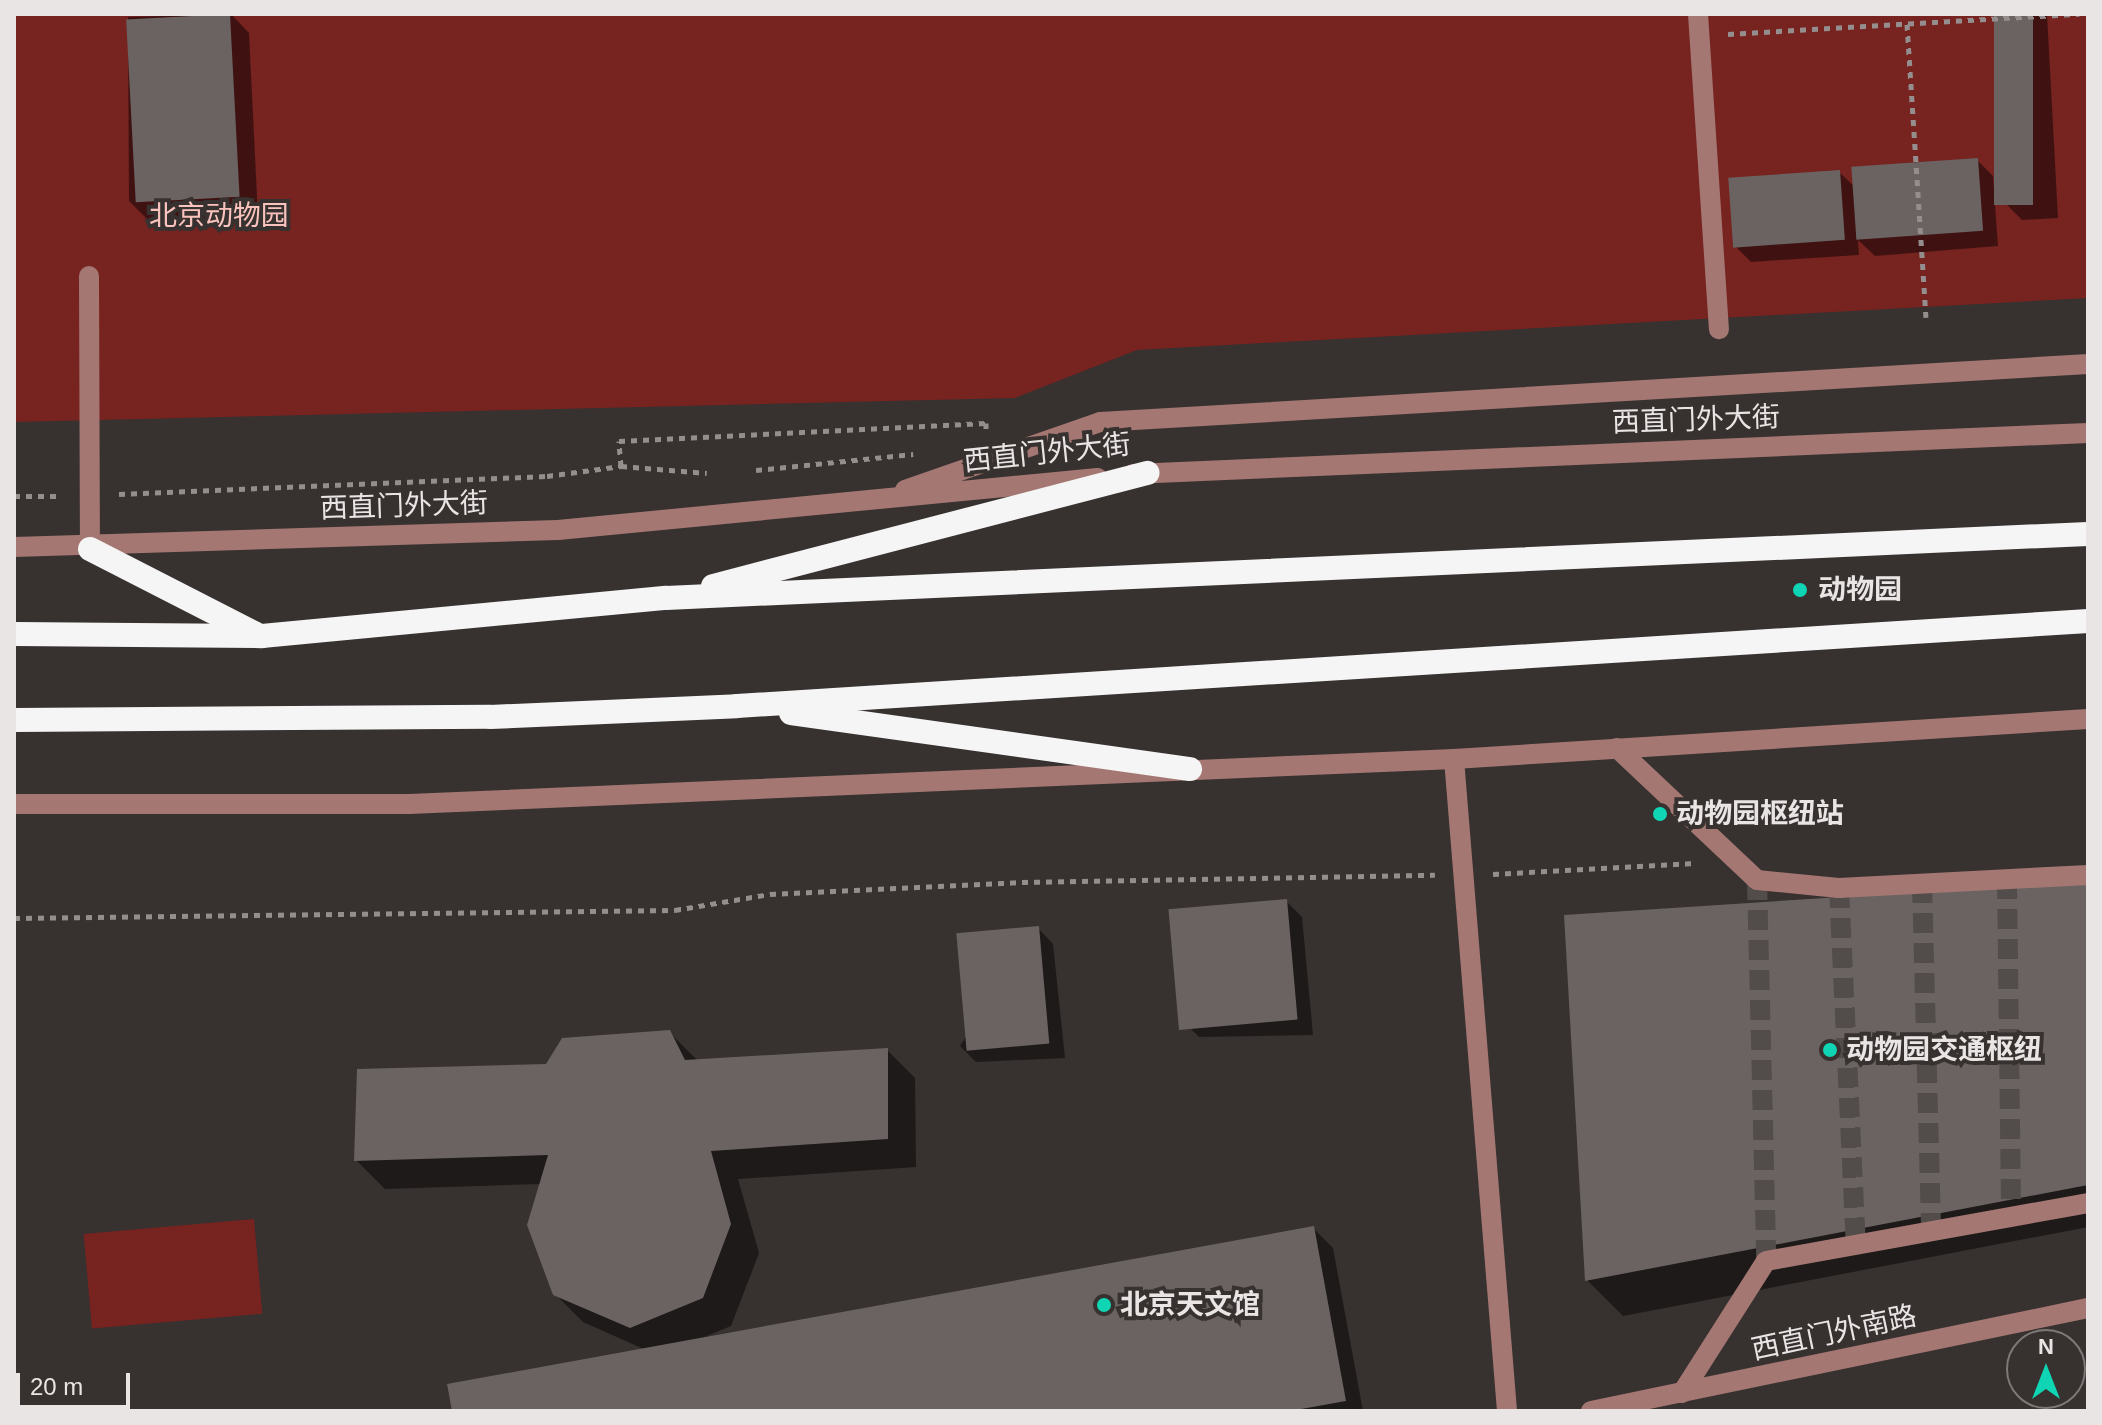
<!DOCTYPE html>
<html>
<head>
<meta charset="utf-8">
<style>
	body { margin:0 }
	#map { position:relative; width:2102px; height:1425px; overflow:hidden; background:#373130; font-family:Helvetica,"Noto Sans SC",sans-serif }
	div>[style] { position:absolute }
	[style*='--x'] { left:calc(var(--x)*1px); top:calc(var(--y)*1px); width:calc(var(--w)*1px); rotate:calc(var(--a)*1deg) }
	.green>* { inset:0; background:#772320; transform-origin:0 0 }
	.shadow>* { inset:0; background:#0007 }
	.building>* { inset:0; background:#6a6362; transform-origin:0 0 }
	.minor-tunnel>* { height:20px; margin-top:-10px; transform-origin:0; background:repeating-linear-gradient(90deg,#524c4b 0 20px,transparent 0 30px) }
	.path>* { height:5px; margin-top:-2.5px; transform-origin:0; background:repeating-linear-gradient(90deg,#948f8e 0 6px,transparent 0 12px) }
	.minor>* { height:20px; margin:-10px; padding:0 10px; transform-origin:10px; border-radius:10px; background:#a47772 }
	.highway>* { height:24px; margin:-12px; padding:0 12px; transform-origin:12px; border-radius:12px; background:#f5f5f5 }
	.dots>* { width:22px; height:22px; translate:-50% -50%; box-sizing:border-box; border:4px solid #373130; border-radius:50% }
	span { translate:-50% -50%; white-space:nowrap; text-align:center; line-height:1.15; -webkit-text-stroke:8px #373130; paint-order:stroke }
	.park-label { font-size:28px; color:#fac3bd }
	.street-label { font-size:28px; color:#e9e5e5 }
	.poi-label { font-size:28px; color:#e9e5e5; font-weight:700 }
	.left { translate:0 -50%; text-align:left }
	.frame { position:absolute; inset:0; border:16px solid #e9e5e5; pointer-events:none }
	.north { position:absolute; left:2006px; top:1329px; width:80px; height:80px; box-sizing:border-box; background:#373130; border:2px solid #7e7978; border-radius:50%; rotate:0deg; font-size:22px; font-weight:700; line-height:32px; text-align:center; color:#e9e5e5 }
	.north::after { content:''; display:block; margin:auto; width:28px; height:36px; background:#0fd5b4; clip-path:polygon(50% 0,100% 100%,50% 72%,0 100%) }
	.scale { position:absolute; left:16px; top:1373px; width:114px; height:36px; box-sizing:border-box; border:4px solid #e9e5e5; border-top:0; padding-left:10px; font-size:24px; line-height:28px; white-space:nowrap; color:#e9e5e5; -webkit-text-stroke:6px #373130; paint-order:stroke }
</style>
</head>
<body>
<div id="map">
	<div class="green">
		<div style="clip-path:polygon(14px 14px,2088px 14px,2088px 298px,1137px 350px,1015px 398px,14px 422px)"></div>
		<div style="left:254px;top:1219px;width:95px;height:171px;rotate:85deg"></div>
	</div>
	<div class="shadow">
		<div style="clip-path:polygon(231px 14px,249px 33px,258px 217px,150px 222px,129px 201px,128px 17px)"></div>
		<div style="clip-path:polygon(1996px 14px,2047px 14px,2058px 218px,2022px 220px,2006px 204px)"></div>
		<div style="clip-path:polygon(1977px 160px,1993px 176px,1998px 246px,1875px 256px,1858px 240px,1859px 255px,1751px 262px,1735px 246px,1839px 172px,1855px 187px)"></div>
		<div style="clip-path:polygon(2088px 883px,2088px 1227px,1623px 1316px,1587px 1280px)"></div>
		<div style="clip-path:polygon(1286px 901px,1302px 917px,1313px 1035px,1199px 1037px,1183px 1021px)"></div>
		<div style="clip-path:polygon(1038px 928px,1053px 944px,1065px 1058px,976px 1062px,960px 1046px)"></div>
		<div style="clip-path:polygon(669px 1032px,698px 1061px,887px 1050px,915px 1078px,916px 1167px,738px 1179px,759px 1253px,731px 1326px,704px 1337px,1313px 1228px,1333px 1248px,1363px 1411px,454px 1411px,646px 1350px,583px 1322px,554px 1293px,541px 1184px,385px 1189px,356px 1160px,547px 1066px)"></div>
	</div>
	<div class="building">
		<div style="left:230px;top:14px;width:183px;height:104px;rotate:87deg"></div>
		<div style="left:1994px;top:14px;width:39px;height:191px"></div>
		<div style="left:1978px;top:158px;width:73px;height:127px;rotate:86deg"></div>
		<div style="left:1840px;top:170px;width:70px;height:112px;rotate:86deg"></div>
		<div style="clip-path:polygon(2088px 881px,2088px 1185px,1585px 1281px,1564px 915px)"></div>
		<div style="left:1287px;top:899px;width:121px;height:119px;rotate:85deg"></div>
		<div style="left:1039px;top:926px;width:118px;height:83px;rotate:85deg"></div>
		<div style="clip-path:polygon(670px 1030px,685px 1060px,888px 1048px,888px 1139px,711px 1151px,731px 1224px,703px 1298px,630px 1328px,553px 1295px,527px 1225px,548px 1155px,354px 1161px,357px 1069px,546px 1064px,562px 1038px)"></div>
		<div style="clip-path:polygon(1314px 1226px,1346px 1401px,1290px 1411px,452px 1411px,447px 1384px)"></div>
	</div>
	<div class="minor-tunnel">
		<div style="--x:2007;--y:879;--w:340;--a:89.3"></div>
		<div style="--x:1757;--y:880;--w:381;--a:88.6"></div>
		<div style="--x:1922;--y:883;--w:350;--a:88.5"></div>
		<div style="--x:1839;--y:888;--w:360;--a:87.3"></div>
	</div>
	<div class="path">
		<div style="--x:1907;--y:24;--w:294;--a:86.3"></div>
		<div style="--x:1728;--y:34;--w:352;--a:-3.3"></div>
		<div style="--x:621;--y:466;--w:86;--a:4.7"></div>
		<div style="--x:756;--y:470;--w:158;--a:-5.8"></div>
		<div style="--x:119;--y:494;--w:428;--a:-2.4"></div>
		<div style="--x:547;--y:476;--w:75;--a:-7.7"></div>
		<div style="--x:621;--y:466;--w:25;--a:-95"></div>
		<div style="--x:619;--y:441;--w:367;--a:-2.8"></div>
		<div style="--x:986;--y:423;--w:11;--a:90"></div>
		<div style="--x:14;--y:496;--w:47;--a:0"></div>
		<div style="--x:1493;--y:874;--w:202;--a:-3.1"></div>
		<div style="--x:14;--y:918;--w:661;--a:-0.69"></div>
		<div style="--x:675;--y:910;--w:96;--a:-9.6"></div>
		<div style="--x:770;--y:894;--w:252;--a:-2.7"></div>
		<div style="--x:1022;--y:882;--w:413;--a:-1"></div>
	</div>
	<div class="minor">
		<div style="--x:1698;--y:14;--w:316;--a:86.2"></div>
		<div style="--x:89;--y:276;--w:273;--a:89.8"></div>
		<div style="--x:1133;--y:474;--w:956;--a:-2.46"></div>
		<div style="--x:905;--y:490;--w:207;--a:-19.2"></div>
		<div style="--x:1100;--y:422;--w:990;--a:-3.36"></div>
		<div style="--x:14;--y:547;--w:544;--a:-1.79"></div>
		<div style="--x:558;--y:530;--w:542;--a:-5.51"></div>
		<div style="--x:1617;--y:748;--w:192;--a:43.3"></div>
		<div style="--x:1757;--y:880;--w:82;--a:5.6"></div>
		<div style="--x:1839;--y:888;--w:249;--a:-3"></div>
		<div style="--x:1454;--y:759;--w:654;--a:85.35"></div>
		<div style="--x:14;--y:804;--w:395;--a:0"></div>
		<div style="--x:409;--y:804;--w:1046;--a:-2.47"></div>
		<div style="--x:1454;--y:759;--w:635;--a:-3.61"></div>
		<div style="--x:1682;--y:1393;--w:156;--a:-57.5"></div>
		<div style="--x:1766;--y:1261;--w:327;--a:-10.2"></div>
		<div style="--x:1591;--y:1411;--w:508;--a:-11.71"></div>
	</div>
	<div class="highway">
		<div style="--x:90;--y:549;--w:186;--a:27.1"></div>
		<div style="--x:713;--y:586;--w:449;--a:-14.6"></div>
		<div style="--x:14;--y:634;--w:248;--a:0.5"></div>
		<div style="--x:262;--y:636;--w:406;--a:-5.4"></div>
		<div style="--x:666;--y:598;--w:1423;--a:-2.58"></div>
		<div style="--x:791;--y:713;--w:403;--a:8"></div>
		<div style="--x:14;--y:720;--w:476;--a:-0.4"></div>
		<div style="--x:490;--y:717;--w:247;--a:-2.5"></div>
		<div style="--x:737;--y:706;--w:1354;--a:-3.6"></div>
	</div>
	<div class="dots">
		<div style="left:1800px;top:590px;background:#0fd5b4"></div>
		<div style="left:1660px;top:814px;background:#0fd5b4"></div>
		<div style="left:1830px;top:1050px;background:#0fd5b4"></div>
		<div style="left:1104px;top:1305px;background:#0fd5b4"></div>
	</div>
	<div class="park-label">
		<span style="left:219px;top:216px">北京动物园</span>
	</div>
	<div class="street-label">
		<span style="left:1696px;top:420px;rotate:-2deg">西直门外大街</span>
		<span style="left:1047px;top:453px;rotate:-6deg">西直门外大街</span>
		<span style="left:404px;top:506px;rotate:-2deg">西直门外大街</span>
		<span style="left:1834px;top:1333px;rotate:-12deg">西直门外南路</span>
	</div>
	<div class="poi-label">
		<span class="left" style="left:1818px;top:590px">动物园</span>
		<span class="left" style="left:1676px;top:814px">动物园枢纽站</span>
		<span class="left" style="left:1846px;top:1050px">动物园交通枢纽</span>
		<span class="left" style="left:1120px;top:1305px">北京天文馆</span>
	</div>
	<div class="frame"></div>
	<div class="north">N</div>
	<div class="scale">20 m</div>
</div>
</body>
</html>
